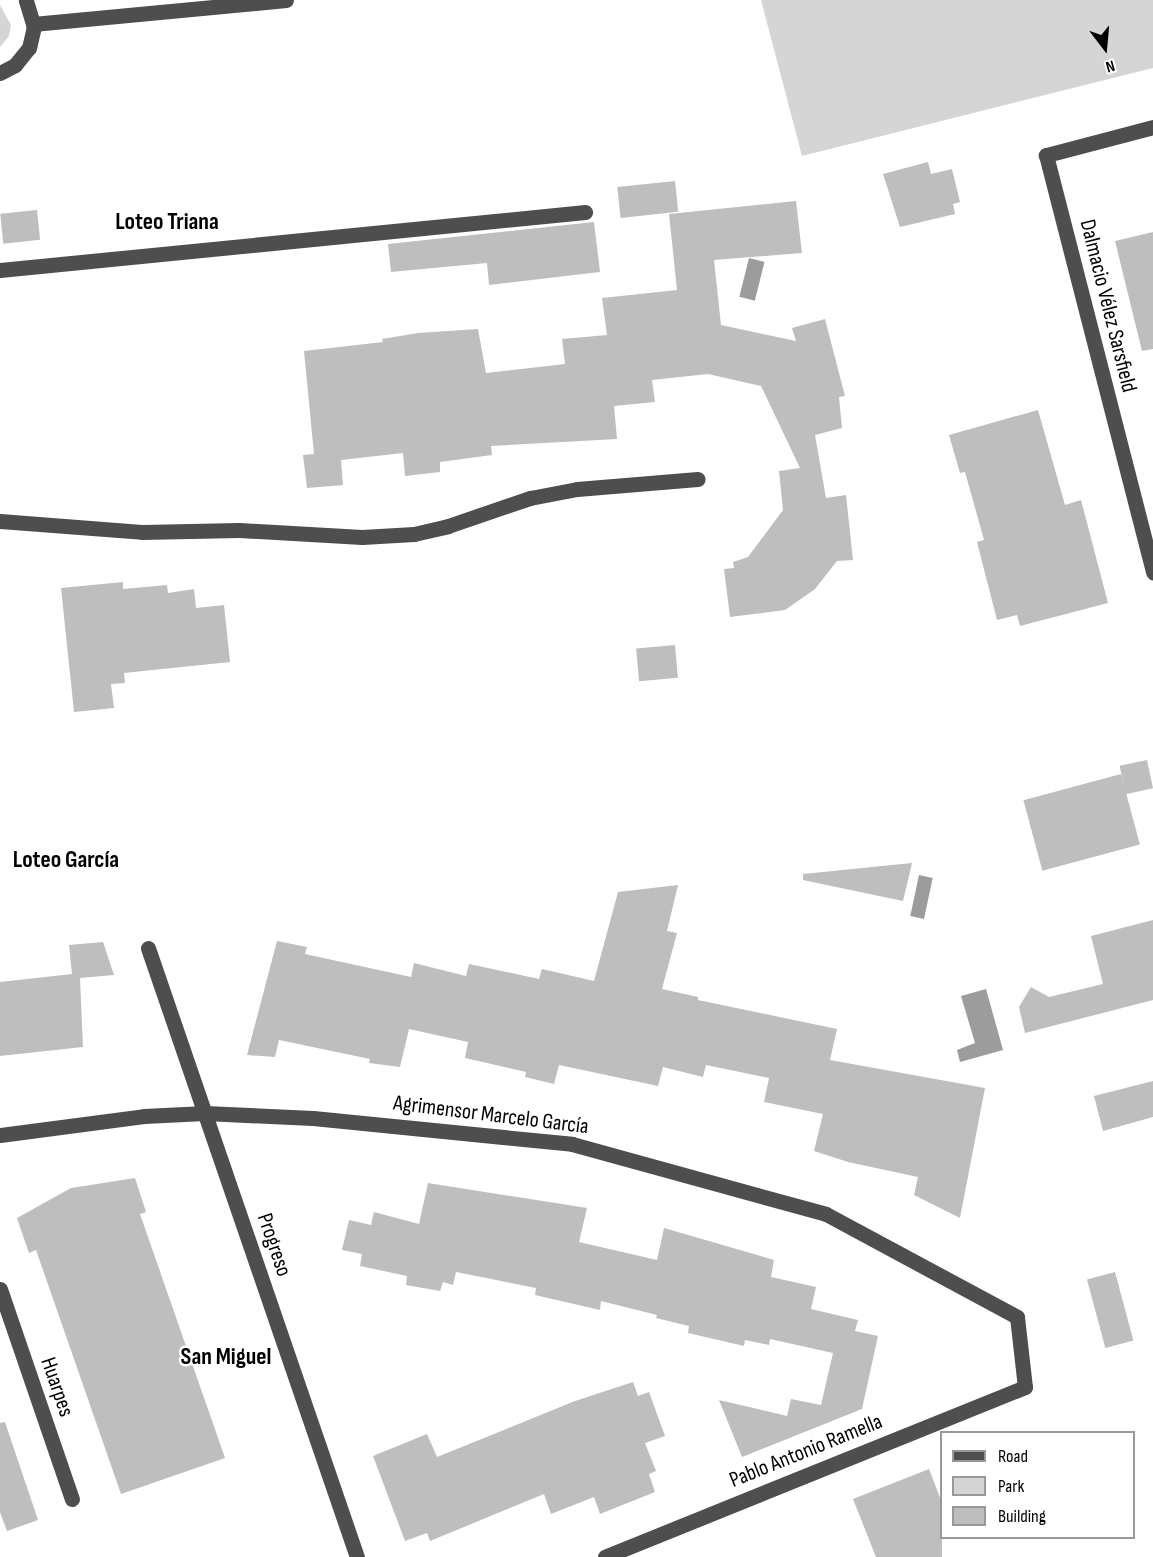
<!DOCTYPE html>
<html>
<head>
<meta charset="utf-8">
<style>
	body { margin:0 }
	#map { position:relative; width:1153px; height:1557px; overflow:hidden; background:#fff; font-family:"Sofia Sans Condensed",sans-serif }
	div>[style] { position:absolute }
	[style*='--x'] { left:calc(var(--x)*1px); top:calc(var(--y)*1px); width:calc(var(--w)*1px); rotate:calc(var(--a)*1deg) }
	.green>* { inset:0; background:#d5d5d5 }
	.water>* { inset:0; background:#9c9c9c; transform-origin:0 0 }
	.building>* { inset:0; background:#bebebe; transform-origin:0 0 }
	.minor>* { height:15px; margin:-7.5px; padding:0 7.5px; transform-origin:7.5px; border-radius:7.5px; background:#4e4e4e }
	span { translate:-50% -50%; white-space:nowrap; text-align:center; line-height:1.15; -webkit-text-stroke:5px #fff; paint-order:stroke }
	.street-label { font-size:22px; color:#000 }
	.neighbourhood-label { font-size:24px; color:#000; font-weight:700 }
	.legend { position:absolute; left:940px; top:1431px; width:195px; height:108px; box-sizing:border-box; background:#fff; border:2px solid #999; margin:0; padding:8px 10px; list-style:none; font-size:18px; color:#000 }
	.legend li { display:flex; align-items:center; gap:12px; height:30px }
	.legend b { width:30px; border:2px solid #999 }
	.north { position:absolute; left:1075px; top:18px; width:60px; height:60px; -webkit-text-stroke:4px #fff; paint-order:stroke; rotate:164deg; font-size:16px; font-weight:700; line-height:24px; text-align:center; color:#000 }
	.north::after { content:''; display:block; margin:auto; width:21px; height:27px; background:#000; clip-path:polygon(50% 0,100% 100%,50% 72%,0 100%) }
</style>
</head>
<body>
<div id="map">
	<div class="green">
		<div style="clip-path:polygon(761px 0,1153px 0,1153px 68px,802px 156px)"></div>
		<div style="clip-path:polygon(0 5px,11px 25px,9px 36px,0 47px)"></div>
	</div>
	<div class="water">
		<div style="left:749px;top:258px;width:16px;height:40px;rotate:14deg"></div>
		<div style="left:919px;top:875px;width:14px;height:42px;rotate:12deg"></div>
		<div style="clip-path:polygon(986px 989px,1003px 1050px,960px 1062px,957px 1050px,975px 1043px,961px 996px)"></div>
	</div>
	<div class="building">
		<div style="clip-path:polygon(928px 162px,931px 174px,952px 169px,960px 202px,953px 204px,955px 214px,900px 227px,883px 174px)"></div>
		<div style="left:675px;top:181px;width:31px;height:58px;rotate:84deg"></div>
		<div style="clip-path:polygon(796px 201px,802px 253px,714px 260px,721px 325px,796px 341px,792px 328px,825px 319px,845px 396px,839px 397px,842px 428px,815px 435px,826px 498px,846px 495px,853px 560px,837px 561px,815px 589px,785px 610px,730px 617px,724px 569px,734px 568px,733px 562px,748px 557px,783px 510px,779px 471px,800px 468px,761px 386px,708px 374px,652px 380px,655px 402px,614px 406px,617px 439px,491px 446px,492px 455px,440px 462px,440px 472px,405px 476px,403px 453px,341px 460px,343px 485px,307px 488px,303px 455px,314px 454px,304px 351px,383px 342px,382px 339px,418px 333px,478px 329px,486px 373px,565px 364px,562px 339px,607px 335px,602px 298px,677px 290px,669px 214px)"></div>
		<div style="left:37px;top:210px;width:30px;height:37px;rotate:84deg"></div>
		<div style="clip-path:polygon(594px 222px,600px 272px,489px 285px,487px 263px,391px 272px,388px 244px)"></div>
		<div style="clip-path:polygon(1153px 232px,1153px 349px,1142px 351px,1115px 241px)"></div>
		<div style="clip-path:polygon(1038px 410px,1065px 505px,1081px 500px,1108px 603px,1020px 626px,1017px 615px,997px 620px,977px 542px,984px 540px,965px 472px,960px 473px,949px 435px)"></div>
		<div style="clip-path:polygon(123px 582px,123px 589px,167px 585px,168px 593px,194px 589px,196px 608px,224px 605px,230px 662px,124px 673px,125px 683px,111px 684px,114px 708px,74px 712px,61px 588px)"></div>
		<div style="left:675px;top:645px;width:33px;height:39px;rotate:85deg"></div>
		<div style="left:1147px;top:760px;width:29px;height:28px;rotate:78deg"></div>
		<div style="left:1121px;top:774px;width:73px;height:101px;rotate:75deg"></div>
		<div style="clip-path:polygon(912px 863px,903px 901px,803px 880px,803px 874px)"></div>
		<div style="clip-path:polygon(678px 885px,667px 931px,677px 933px,662px 989px,698px 997px,698px 1000px,837px 1029px,830px 1060px,985px 1088px,960px 1218px,914px 1195px,918px 1177px,848px 1162px,814px 1151px,823px 1114px,764px 1102px,769px 1078px,706px 1065px,703px 1077px,663px 1067px,658px 1086px,559px 1065px,554px 1084px,525px 1077px,526px 1072px,465px 1058px,468px 1042px,409px 1029px,400px 1067px,369px 1063px,370px 1059px,279px 1040px,275px 1057px,247px 1055px,277px 941px,307px 947px,305px 954px,411px 977px,414px 963px,466px 976px,469px 964px,539px 979px,542px 969px,594px 981px,618px 892px)"></div>
		<div style="clip-path:polygon(1153px 920px,1153px 1000px,1025px 1033px,1019px 1007px,1031px 987px,1049px 997px,1103px 984px,1091px 936px)"></div>
		<div style="clip-path:polygon(103px 942px,114px 975px,80px 978px,83px 1047px,0 1056px,0 982px,72px 974px,69px 945px)"></div>
		<div style="clip-path:polygon(1153px 1081px,1153px 1117px,1103px 1131px,1094px 1096px)"></div>
		<div style="clip-path:polygon(135px 1178px,146px 1212px,140px 1214px,225px 1458px,121px 1494px,36px 1250px,29px 1253px,17px 1218px,71px 1188px)"></div>
		<div style="clip-path:polygon(428px 1183px,587px 1208px,579px 1242px,657px 1260px,664px 1228px,774px 1260px,771px 1277px,816px 1287px,811px 1309px,858px 1320px,855px 1331px,878px 1336px,862px 1409px,742px 1457px,719px 1400px,787px 1416px,791px 1399px,821px 1405px,833px 1353px,770px 1339px,769px 1345px,745px 1340px,744px 1346px,688px 1333px,689px 1326px,656px 1318px,657px 1315px,601px 1301px,600px 1310px,535px 1295px,536px 1288px,456px 1272px,453px 1285px,443px 1282px,440px 1291px,406px 1285px,407px 1276px,360px 1266px,362px 1254px,342px 1250px,349px 1220px,371px 1225px,374px 1212px,419px 1224px)"></div>
		<div style="left:1115px;top:1272px;width:71px;height:29px;rotate:75deg"></div>
		<div style="clip-path:polygon(633px 1382px,638px 1396px,649px 1392px,665px 1436px,645px 1443px,656px 1471px,649px 1474px,655px 1492px,600px 1514px,594px 1497px,551px 1514px,544px 1494px,430px 1541px,427px 1533px,405px 1541px,373px 1456px,427px 1434px,437px 1457px,575px 1401px)"></div>
		<div style="clip-path:polygon(5px 1422px,38px 1520px,7px 1531px,0 1512px,0 1423px)"></div>
		<div style="clip-path:polygon(929px 1469px,942px 1503px,942px 1557px,876px 1557px,853px 1499px)"></div>
	</div>
	<div class="minor">
		<div style="--x:33;--y:24;--w:254;--a:-5.4"></div>
		<div style="--x:0;--y:73;--w:17;--a:-28"></div>
		<div style="--x:15;--y:65;--w:22;--a:-51"></div>
		<div style="--x:29;--y:48;--w:22;--a:-77"></div>
		<div style="--x:34;--y:27;--w:28;--a:-107"></div>
		<div style="--x:1153;--y:127;--w:111;--a:165.3"></div>
		<div style="--x:1046;--y:155;--w:431;--a:75.6"></div>
		<div style="--x:0;--y:270;--w:588;--a:-5.66"></div>
		<div style="--x:0;--y:521;--w:142;--a:4.4"></div>
		<div style="--x:142;--y:532;--w:97;--a:-1.2"></div>
		<div style="--x:239;--y:530;--w:123;--a:3.3"></div>
		<div style="--x:362;--y:537;--w:52;--a:-3.3"></div>
		<div style="--x:414;--y:534;--w:35;--a:-13"></div>
		<div style="--x:448;--y:526;--w:87;--a:-18.9"></div>
		<div style="--x:530;--y:498;--w:48;--a:-10.8"></div>
		<div style="--x:577;--y:489;--w:121;--a:-4.7"></div>
		<div style="--x:148;--y:948;--w:644;--a:71.06"></div>
		<div style="--x:0;--y:1135;--w:145;--a:-7.5"></div>
		<div style="--x:144;--y:1116;--w:61;--a:-2.8"></div>
		<div style="--x:205;--y:1113;--w:108;--a:2.7"></div>
		<div style="--x:313;--y:1118;--w:260;--a:5.7"></div>
		<div style="--x:572;--y:1144;--w:263;--a:15.4"></div>
		<div style="--x:826;--y:1214;--w:217;--a:28.3"></div>
		<div style="--x:1017;--y:1317;--w:70;--a:83.5"></div>
		<div style="--x:1025;--y:1387;--w:453;--a:158"></div>
		<div style="--x:0;--y:1289;--w:222;--a:71.1"></div>
	</div>
	<div class="street-label">
		<span style="left:1108px;top:306px;rotate:76deg">Dalmacio Vélez Sarsfield</span>
		<span style="left:491px;top:1115px;rotate:7deg">Agrimensor Marcelo García</span>
		<span style="left:274px;top:1245px;rotate:71deg">Progreso</span>
		<span style="left:57px;top:1387px;rotate:71deg">Huarpes</span>
		<span style="left:806px;top:1451px;rotate:-22deg">Pablo Antonio Ramella</span>
	</div>
	<div class="neighbourhood-label">
		<span style="left:167px;top:222px">Loteo Triana</span>
		<span style="left:66px;top:860px">Loteo García</span>
		<span style="left:226px;top:1357px">San Miguel</span>
	</div>
	<ul class="legend">
	<li><b style="height:8px;background:#4e4e4e"></b>Road</li>
	<li><b style="height:16px;background:#d5d5d5"></b>Park</li>
	<li><b style="height:16px;background:#bebebe"></b>Building</li>
	</ul>
	<div class="north">N</div>
</div>
</body>
</html>
